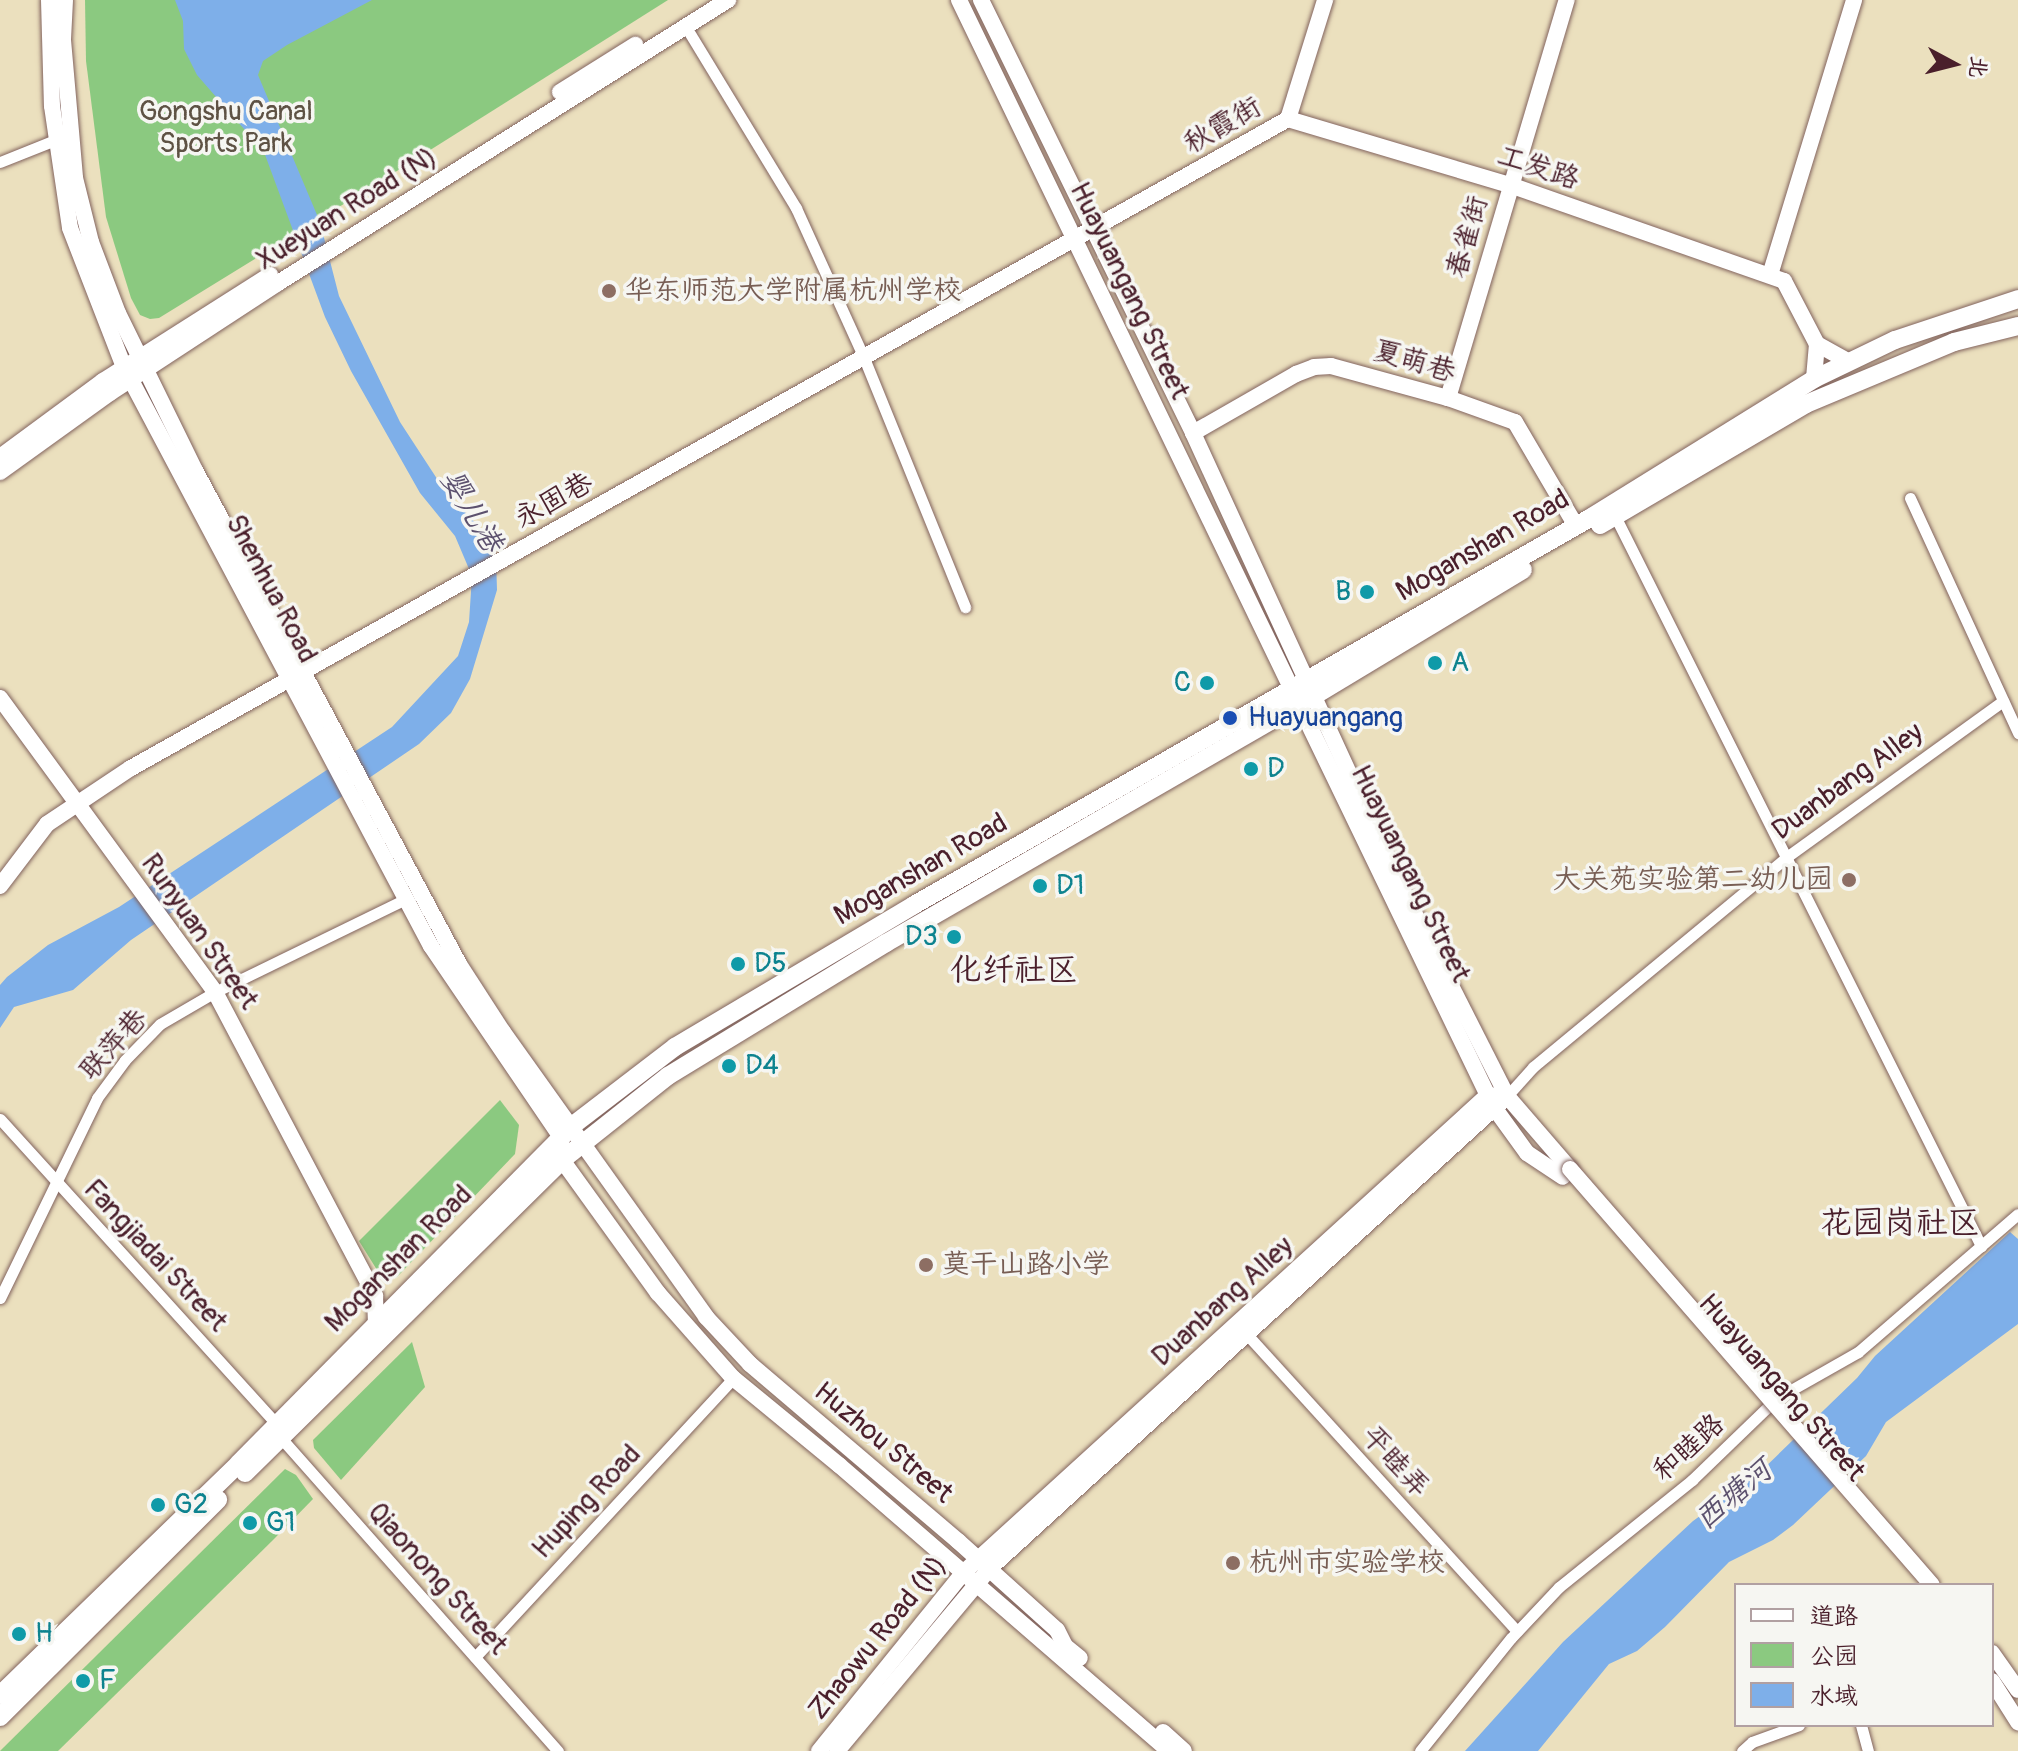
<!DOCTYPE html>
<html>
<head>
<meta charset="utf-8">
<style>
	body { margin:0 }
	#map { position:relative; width:2018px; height:1751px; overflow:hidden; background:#ebe0be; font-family:Pangolin,"LXGW WenKai TC",sans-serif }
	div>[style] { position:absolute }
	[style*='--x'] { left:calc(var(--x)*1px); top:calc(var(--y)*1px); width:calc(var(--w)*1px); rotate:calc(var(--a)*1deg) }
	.green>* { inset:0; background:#8bc980 }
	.water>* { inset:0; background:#7eafe9 }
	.roads { filter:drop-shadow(0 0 2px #82635e) drop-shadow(0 0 2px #82635e) }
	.street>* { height:11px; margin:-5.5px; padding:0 5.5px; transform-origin:5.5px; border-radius:5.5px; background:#fff }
	.secondary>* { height:16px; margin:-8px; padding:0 8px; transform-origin:8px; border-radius:8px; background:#fff }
	.primary>* { height:18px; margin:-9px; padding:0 9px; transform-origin:9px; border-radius:9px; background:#fff }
	.bridges { filter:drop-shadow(0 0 2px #82635e) drop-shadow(0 0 2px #82635e) }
	.secondary-bridge>* { height:16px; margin:-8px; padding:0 8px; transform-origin:8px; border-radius:8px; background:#fff }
	.dots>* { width:22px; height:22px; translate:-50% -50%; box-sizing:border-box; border:4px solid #f6f6f2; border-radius:50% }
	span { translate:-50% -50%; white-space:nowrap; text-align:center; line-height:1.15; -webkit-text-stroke:7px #f6f6f2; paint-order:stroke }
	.park-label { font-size:28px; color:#5e5244 }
	.street-label { font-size:28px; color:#4a1f2b }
	.education-label { font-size:28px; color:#785e54 }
	.left { translate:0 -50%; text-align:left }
	.right { translate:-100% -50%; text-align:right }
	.culture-label { font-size:28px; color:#0d838f }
	.transit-label { font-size:28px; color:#164399 }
	.water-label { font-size:30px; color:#5c516e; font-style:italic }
	.quarter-label { font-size:32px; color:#4a1f2b }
	.legend { position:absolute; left:1734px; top:1583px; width:260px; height:144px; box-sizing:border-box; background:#f6f6f2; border:2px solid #b1a0a2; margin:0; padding:10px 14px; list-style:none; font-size:24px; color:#4a1f2b }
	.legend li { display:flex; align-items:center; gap:16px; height:40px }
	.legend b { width:40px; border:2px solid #b1a0a2 }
	.north { position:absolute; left:1914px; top:24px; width:80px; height:80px; -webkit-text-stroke:6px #f6f6f2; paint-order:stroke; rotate:97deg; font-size:22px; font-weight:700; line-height:32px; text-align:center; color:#4a1f2b }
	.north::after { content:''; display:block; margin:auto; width:28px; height:36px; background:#4a1f2b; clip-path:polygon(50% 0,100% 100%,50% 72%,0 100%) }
</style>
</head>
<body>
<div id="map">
	<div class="green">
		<div style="clip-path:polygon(85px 0,668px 0,381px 181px,159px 318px,150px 319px,140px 315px,131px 298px,106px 217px,86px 61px)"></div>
		<div style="clip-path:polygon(500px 1100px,519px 1125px,515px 1154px,397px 1277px,388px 1280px,382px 1278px,359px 1241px)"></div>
		<div style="clip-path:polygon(412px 1342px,425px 1387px,341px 1480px,314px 1448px,313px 1440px)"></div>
		<div style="clip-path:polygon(285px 1469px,296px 1475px,313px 1499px,274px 1539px,58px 1751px,0 1751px)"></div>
	</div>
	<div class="water">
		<div style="clip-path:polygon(175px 0,372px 0,287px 45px,263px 61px,258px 75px,320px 222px,339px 296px,400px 422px,445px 491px,485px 533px,496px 558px,497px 590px,470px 679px,451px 713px,419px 744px,131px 940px,73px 990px,14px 1007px,0 1028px,0 985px,7px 977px,48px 945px,119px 907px,392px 727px,458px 656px,469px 622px,472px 576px,455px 536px,420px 493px,351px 371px,325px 317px,264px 152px,197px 75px,184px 49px,183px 21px)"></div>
		<div style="clip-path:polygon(2010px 1232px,2018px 1239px,2018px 1324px,1886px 1422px,1866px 1456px,1793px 1525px,1773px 1540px,1729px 1562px,1665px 1627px,1637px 1651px,1609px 1664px,1538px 1751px,1465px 1751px,1563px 1642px,1693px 1521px,1758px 1474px,1857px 1378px,1875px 1356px)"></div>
	</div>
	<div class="roads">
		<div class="street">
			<div style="--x:686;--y:27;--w:212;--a:58.7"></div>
			<div style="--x:796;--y:208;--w:165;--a:65.6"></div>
			<div style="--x:864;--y:358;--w:269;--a:67.9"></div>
			<div style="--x:0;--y:162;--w:59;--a:-21.8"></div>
			<div style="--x:1910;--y:498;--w:259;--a:65.3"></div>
			<div style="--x:1615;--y:516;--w:817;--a:63.37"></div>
			<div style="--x:1507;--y:1096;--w:39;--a:-48"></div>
			<div style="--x:1533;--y:1067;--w:331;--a:-39.6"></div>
			<div style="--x:1788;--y:856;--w:265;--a:-35.8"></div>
			<div style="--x:0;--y:1119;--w:411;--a:47.8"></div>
			<div style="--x:0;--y:1298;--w:222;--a:-64.1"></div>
			<div style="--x:97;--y:1098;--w:47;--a:-53.6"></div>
			<div style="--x:125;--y:1060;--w:50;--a:-45.8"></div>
			<div style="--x:160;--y:1024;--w:64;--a:-30.2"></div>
			<div style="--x:215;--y:992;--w:212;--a:-26"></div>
			<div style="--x:1243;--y:1330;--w:407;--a:47.7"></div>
			<div style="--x:281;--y:1438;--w:418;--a:48.5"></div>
			<div style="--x:475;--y:1657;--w:380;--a:-47.2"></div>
			<div style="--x:1861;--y:1725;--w:27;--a:75"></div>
			<div style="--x:1420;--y:1751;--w:145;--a:-51.2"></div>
			<div style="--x:1511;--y:1638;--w:70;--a:-46.7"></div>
			<div style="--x:1559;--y:1587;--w:171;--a:-38.8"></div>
			<div style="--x:1692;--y:1480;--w:118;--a:-44"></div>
			<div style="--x:1777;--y:1398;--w:93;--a:-29.6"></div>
			<div style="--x:1858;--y:1352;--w:211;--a:-40.8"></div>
			<div style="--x:1742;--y:1751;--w:13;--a:-42"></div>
			<div style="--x:1752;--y:1742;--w:50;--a:-19.9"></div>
		</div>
		<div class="secondary">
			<div style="--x:49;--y:0;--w:106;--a:88.4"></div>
			<div style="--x:52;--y:106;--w:123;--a:81.6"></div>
			<div style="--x:70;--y:228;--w:149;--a:68.8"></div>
			<div style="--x:124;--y:367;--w:655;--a:62.07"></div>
			<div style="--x:431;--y:946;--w:231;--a:55.8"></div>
			<div style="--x:561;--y:1137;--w:23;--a:88"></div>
			<div style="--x:562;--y:1160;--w:164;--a:54.2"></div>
			<div style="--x:658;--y:1293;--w:113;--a:48.6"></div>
			<div style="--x:733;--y:1378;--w:137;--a:39.4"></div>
			<div style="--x:839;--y:1465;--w:437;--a:40.9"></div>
			<div style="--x:65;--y:0;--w:40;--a:92.9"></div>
			<div style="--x:63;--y:40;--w:139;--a:85"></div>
			<div style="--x:75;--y:178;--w:66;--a:76"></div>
			<div style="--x:91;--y:242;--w:76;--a:69.2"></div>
			<div style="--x:118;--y:313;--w:177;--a:63.9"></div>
			<div style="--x:196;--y:472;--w:558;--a:61.87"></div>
			<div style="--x:459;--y:964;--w:81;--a:57.1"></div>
			<div style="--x:503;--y:1032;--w:350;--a:54.5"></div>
			<div style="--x:706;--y:1317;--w:64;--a:46.9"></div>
			<div style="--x:750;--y:1364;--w:273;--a:40.4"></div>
			<div style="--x:958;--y:1541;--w:133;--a:42"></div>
			<div style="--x:1057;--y:1630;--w:18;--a:63"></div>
			<div style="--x:1065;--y:1646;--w:19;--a:39"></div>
			<div style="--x:959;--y:0;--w:1228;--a:64.23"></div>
			<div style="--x:1493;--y:1106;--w:58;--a:54.1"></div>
			<div style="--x:1527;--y:1153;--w:43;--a:33.7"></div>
			<div style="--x:981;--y:0;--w:482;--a:63.9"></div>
			<div style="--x:1193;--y:433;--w:504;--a:65.37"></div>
			<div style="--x:1403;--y:891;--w:230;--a:63.1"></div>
			<div style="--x:1507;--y:1096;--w:96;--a:49.2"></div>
			<div style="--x:560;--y:92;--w:89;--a:-32.1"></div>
			<div style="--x:1288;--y:119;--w:232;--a:16.6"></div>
			<div style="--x:1510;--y:185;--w:290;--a:19.3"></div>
			<div style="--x:1784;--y:281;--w:71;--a:62.4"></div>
			<div style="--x:1817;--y:344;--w:35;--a:95"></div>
			<div style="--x:1770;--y:275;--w:288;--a:-73"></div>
			<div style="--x:1817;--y:344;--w:37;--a:29"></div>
			<div style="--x:1448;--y:398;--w:415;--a:-73.4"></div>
			<div style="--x:1193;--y:433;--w:119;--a:-29.8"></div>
			<div style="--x:1296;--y:374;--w:19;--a:-21"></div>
			<div style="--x:1314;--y:367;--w:17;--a:-3"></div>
			<div style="--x:1331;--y:366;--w:121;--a:15.3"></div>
			<div style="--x:1448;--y:398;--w:71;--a:19.7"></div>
			<div style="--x:1515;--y:422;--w:121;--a:59.6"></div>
			<div style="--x:0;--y:457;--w:128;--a:-36.4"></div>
			<div style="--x:103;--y:381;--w:198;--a:-32.4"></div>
			<div style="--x:0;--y:472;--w:135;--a:-35.7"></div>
			<div style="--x:110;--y:393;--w:201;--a:-33.2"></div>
			<div style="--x:278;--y:283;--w:532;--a:-32.17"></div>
			<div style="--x:0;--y:698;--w:364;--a:53.8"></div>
			<div style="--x:215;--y:992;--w:344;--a:62.2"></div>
			<div style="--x:375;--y:1296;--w:25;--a:88"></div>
			<div style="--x:0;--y:886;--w:78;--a:-52.8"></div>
			<div style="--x:47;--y:824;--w:101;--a:-33.7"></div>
			<div style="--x:131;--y:768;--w:1327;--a:-29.29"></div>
			<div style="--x:1288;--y:119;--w:125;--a:-72.7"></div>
			<div style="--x:1992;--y:1653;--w:45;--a:54.9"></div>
			<div style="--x:1992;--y:1681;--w:49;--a:57.6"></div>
			<div style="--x:1163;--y:1732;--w:28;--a:42"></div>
			<div style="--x:819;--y:1751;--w:229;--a:-51"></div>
			<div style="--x:963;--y:1573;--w:710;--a:-42.32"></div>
			<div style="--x:1488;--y:1095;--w:10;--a:6"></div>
			<div style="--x:837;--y:1751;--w:237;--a:-50.1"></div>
			<div style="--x:989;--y:1569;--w:693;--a:-42.37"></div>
		</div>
		<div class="primary">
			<div style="--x:1600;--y:525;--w:239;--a:-30.4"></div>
			<div style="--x:1806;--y:404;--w:160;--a:-22.7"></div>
			<div style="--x:1954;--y:342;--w:66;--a:-14"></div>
			<div style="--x:245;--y:1473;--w:445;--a:-44.6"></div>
			<div style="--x:562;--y:1160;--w:135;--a:-38.4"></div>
			<div style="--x:668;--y:1076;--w:255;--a:-31.4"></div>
			<div style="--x:886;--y:943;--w:494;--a:-30"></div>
			<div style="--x:1314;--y:696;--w:244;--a:-31.1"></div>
			<div style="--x:0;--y:1695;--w:333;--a:-44.1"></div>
			<div style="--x:239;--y:1463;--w:474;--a:-45.3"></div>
			<div style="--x:572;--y:1126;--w:130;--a:-37.5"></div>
			<div style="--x:675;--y:1047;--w:278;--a:-30.7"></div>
			<div style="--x:914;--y:905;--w:779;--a:-29.79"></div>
			<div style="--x:1590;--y:518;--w:264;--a:-31.8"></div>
			<div style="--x:1814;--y:379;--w:90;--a:-25.7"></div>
			<div style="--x:1895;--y:340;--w:130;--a:-18.4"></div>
			<div style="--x:0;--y:1717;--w:308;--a:-44.9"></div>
		</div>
	</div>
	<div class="bridges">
		<div class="secondary-bridge">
			<div style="--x:1570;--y:1169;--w:551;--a:48.97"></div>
		</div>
	</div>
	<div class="dots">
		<div style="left:609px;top:291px;background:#8d6e63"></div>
		<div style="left:1367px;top:592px;background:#0f9aa8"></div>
		<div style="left:1435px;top:663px;background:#0f9aa8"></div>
		<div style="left:1207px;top:683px;background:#0f9aa8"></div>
		<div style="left:1230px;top:718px;background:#1a4fb4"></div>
		<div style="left:1251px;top:769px;background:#0f9aa8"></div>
		<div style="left:1849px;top:880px;background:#8d6e63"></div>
		<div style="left:1040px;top:886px;background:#0f9aa8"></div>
		<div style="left:954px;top:937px;background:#0f9aa8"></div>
		<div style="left:738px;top:964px;background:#0f9aa8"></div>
		<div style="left:729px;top:1066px;background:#0f9aa8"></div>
		<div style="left:926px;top:1265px;background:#8d6e63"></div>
		<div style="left:158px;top:1505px;background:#0f9aa8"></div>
		<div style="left:250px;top:1523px;background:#0f9aa8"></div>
		<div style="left:1233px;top:1563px;background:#8d6e63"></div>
		<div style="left:19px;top:1634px;background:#0f9aa8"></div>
		<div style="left:83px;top:1681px;background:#0f9aa8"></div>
	</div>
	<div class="park-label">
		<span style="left:226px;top:128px">Gongshu Canal<br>Sports Park</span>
	</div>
	<div class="street-label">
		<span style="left:1223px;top:126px;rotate:-30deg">秋霞街</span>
		<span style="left:1538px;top:168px;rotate:18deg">工发路</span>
		<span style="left:347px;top:209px;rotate:-32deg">Xueyuan Road (N)</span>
		<span style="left:1468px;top:237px;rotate:-74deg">春雀街</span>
		<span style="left:1129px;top:291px;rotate:64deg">Huayuangang Street</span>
		<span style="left:1414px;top:362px;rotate:16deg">夏萌巷</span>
		<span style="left:554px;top:501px;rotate:-29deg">永固巷</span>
		<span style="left:1483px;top:546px;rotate:-30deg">Moganshan Road</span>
		<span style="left:271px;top:589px;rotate:62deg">Shenhua Road</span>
		<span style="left:1848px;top:782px;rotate:-36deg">Duanbang Alley</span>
		<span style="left:921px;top:870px;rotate:-30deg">Moganshan Road</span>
		<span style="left:1410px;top:874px;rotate:64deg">Huayuangang Street</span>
		<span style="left:199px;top:932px;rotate:55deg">Runyuan Street</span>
		<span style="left:114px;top:1045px;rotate:-48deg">联萍巷</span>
		<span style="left:155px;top:1256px;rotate:47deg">Fangjiadai Street</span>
		<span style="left:399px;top:1259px;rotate:-45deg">Moganshan Road</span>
		<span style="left:1223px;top:1302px;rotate:-42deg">Duanbang Alley</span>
		<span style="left:1781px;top:1388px;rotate:49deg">Huayuangang Street</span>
		<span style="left:883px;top:1443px;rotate:40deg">Huzhou Street</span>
		<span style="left:1689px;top:1448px;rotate:-42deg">和睦路</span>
		<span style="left:1395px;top:1462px;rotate:48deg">平睦弄</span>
		<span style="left:587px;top:1502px;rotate:-47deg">Huping Road</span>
		<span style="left:437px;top:1579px;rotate:48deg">Qiaonong Street</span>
		<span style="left:878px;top:1638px;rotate:-51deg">Zhaowu Road (N)</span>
	</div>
	<div class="education-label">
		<span class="left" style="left:625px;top:291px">华东师范大学附属杭州学校</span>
		<span class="right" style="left:1833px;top:880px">大关苑实验第二幼儿园</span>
		<span class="left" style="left:942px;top:1265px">莫干山路小学</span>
		<span class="left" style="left:1249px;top:1563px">杭州市实验学校</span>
	</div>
	<div class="culture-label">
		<span class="right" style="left:1351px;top:592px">B</span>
		<span class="left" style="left:1451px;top:663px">A</span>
		<span class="right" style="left:1191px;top:683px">C</span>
		<span class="left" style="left:1267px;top:769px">D</span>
		<span class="left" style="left:1056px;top:886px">D1</span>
		<span class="right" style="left:938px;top:937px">D3</span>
		<span class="left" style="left:754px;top:964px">D5</span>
		<span class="left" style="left:745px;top:1066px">D4</span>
		<span class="left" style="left:174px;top:1505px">G2</span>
		<span class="left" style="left:266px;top:1523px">G1</span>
		<span class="left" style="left:35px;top:1634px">H</span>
		<span class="left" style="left:99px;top:1681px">F</span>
	</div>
	<div class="transit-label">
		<span class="left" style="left:1248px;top:718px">Huayuangang</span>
	</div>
	<div class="water-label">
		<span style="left:471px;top:511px;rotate:59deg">婴儿港</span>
		<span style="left:1734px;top:1495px;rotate:-40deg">西塘河</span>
	</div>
	<div class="quarter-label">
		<span style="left:1014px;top:970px">化纤社区</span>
		<span style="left:1900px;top:1223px">花园岗社区</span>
	</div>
	<ul class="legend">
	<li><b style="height:10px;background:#fff"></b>道路</li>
	<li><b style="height:22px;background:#8bc980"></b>公园</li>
	<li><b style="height:22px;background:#7eafe9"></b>水域</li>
	</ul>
	<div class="north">北</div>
</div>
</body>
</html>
